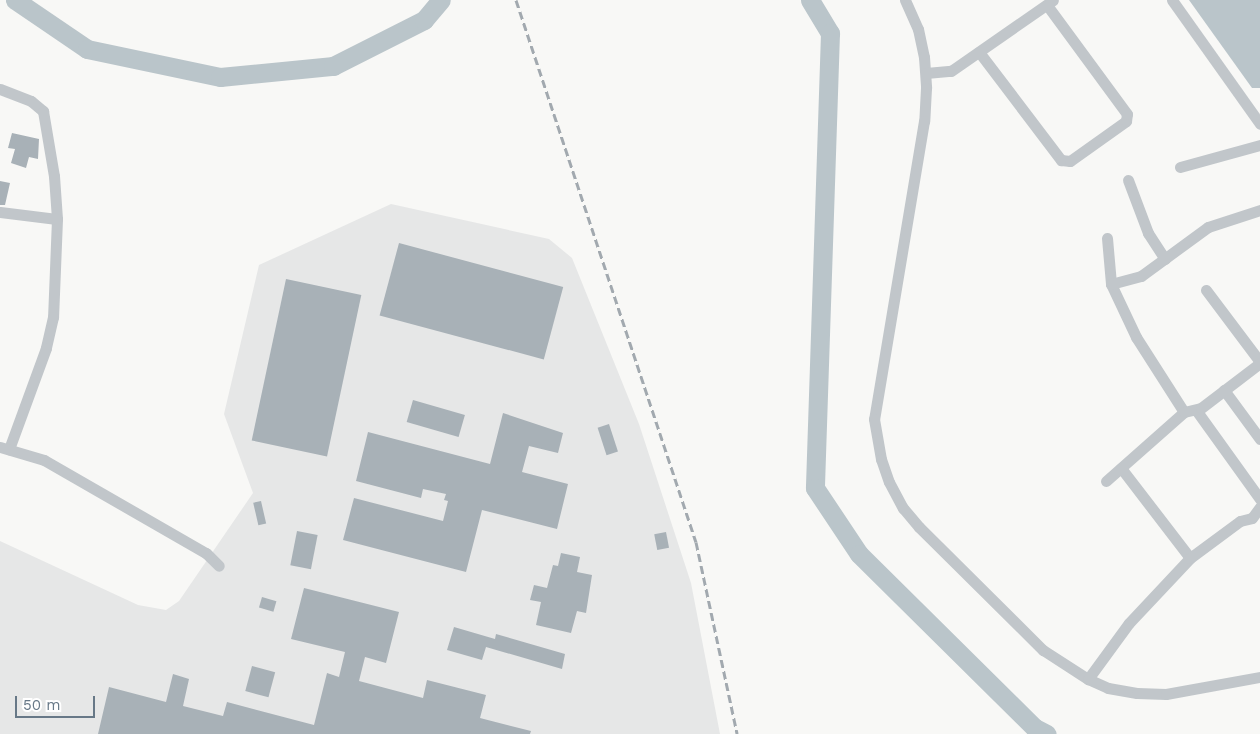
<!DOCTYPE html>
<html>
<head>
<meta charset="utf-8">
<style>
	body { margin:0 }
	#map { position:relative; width:1260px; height:734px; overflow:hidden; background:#f8f8f6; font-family:"Work Sans",sans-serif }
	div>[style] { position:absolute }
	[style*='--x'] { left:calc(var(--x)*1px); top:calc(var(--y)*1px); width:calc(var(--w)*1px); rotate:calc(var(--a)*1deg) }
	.built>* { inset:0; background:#e6e7e7 }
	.water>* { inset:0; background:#bac5ca }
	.river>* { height:19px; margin:-9.5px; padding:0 9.5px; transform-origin:9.5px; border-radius:9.5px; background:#bac5ca }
	.building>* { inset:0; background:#a8b1b7; transform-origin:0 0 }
	.minor>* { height:11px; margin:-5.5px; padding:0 5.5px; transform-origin:5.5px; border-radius:5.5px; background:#c1c6ca }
	.rail>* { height:3px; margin-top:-1.5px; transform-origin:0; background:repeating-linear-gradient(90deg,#a2a9af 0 8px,transparent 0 12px) }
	span { translate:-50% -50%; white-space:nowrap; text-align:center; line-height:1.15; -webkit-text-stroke:5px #fff; paint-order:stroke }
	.scale { position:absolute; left:15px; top:696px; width:80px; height:22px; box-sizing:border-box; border:2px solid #677887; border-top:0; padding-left:6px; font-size:15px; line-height:18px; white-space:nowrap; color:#677887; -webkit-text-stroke:4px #fff; paint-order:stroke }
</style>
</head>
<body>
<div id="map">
	<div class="built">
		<div style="clip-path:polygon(391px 204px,549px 239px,572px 258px,639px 424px,691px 583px,720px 734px,0 734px,0 541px,138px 605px,166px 610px,179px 601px,253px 493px,224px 414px,259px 265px)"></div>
	</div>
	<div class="water">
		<div style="clip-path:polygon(1189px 0,1260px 0,1260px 88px,1252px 88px)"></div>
	</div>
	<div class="river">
		<div style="--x:15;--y:0;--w:87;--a:34.2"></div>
		<div style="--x:87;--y:49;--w:136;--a:11.9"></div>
		<div style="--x:220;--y:77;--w:114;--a:-5.6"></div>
		<div style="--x:333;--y:66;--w:102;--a:-26.8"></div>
		<div style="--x:424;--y:20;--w:26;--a:-50"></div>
		<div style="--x:810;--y:0;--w:39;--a:59"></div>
		<div style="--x:830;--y:33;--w:455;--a:91.9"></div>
		<div style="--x:815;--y:488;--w:79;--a:56.3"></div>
		<div style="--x:859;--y:554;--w:247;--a:44.7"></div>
		<div style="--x:1035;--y:728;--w:13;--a:27"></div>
	</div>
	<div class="building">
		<div style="clip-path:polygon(12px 133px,39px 139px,38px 159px,29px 157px,26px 168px,11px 163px,15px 149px,8px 148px)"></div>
		<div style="clip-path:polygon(0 181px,10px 183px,5px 205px,0 205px)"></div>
		<div style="left:399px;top:243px;width:170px;height:75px;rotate:15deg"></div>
		<div style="left:286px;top:279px;width:77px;height:165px;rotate:12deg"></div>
		<div style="left:413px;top:400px;width:54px;height:23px;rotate:16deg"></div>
		<div style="clip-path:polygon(503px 413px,563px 433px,558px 453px,529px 446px,522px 472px,568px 484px,557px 529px,482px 510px,466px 572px,343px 540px,354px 498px,443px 521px,448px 501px,444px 500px,446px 494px,423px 489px,421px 498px,356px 481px,368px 432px,490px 464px)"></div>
		<div style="left:609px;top:424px;width:29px;height:12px;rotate:72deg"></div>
		<div style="left:261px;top:501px;width:23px;height:8px;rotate:77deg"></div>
		<div style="left:297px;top:531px;width:21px;height:35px;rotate:11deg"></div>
		<div style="left:666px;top:532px;width:16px;height:12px;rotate:79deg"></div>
		<div style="clip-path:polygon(561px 553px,580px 557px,577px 572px,592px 575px,586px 613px,577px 611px,571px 633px,536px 625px,541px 602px,530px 600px,534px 585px,547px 588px,553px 565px,558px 566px)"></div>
		<div style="clip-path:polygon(304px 588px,399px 612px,386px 663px,365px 657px,359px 681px,423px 698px,427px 680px,486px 695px,480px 718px,531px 731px,530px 734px,98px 734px,109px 687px,166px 702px,173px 674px,189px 679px,183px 706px,223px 716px,227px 702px,314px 725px,327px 673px,339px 677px,345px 652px,291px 639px)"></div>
		<div style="left:262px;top:597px;width:15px;height:11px;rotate:16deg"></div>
		<div style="clip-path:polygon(454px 627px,495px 639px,496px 634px,565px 654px,562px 669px,486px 647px,482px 660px,447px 650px)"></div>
		<div style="left:252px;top:666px;width:24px;height:26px;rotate:15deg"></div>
	</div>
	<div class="minor">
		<div style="--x:905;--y:0;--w:32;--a:66"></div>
		<div style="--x:918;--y:29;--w:29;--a:78"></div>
		<div style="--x:924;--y:57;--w:31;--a:86"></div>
		<div style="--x:926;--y:88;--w:33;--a:93"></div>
		<div style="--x:924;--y:121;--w:302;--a:99.5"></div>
		<div style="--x:874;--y:419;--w:41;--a:80.1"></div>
		<div style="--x:881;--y:459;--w:24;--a:71"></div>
		<div style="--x:889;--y:482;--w:30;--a:62"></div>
		<div style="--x:903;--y:508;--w:25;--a:50"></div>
		<div style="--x:919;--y:527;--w:175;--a:44.8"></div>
		<div style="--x:1043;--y:650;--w:54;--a:32.8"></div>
		<div style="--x:1088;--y:679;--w:22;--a:24"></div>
		<div style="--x:1108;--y:688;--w:29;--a:10"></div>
		<div style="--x:1137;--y:693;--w:29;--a:2"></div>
		<div style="--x:1166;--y:694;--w:96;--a:-10.3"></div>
		<div style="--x:1172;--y:0;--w:152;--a:54.6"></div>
		<div style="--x:979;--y:52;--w:136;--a:52.8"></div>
		<div style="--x:1061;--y:160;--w:9;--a:6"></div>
		<div style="--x:1070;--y:161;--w:69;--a:-35.5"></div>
		<div style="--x:1126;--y:121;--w:7;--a:-82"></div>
		<div style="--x:1127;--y:114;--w:135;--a:-126.3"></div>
		<div style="--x:926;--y:73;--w:25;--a:-5"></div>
		<div style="--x:951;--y:71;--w:124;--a:-34.8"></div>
		<div style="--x:0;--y:89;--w:33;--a:21"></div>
		<div style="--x:31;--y:101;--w:16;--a:40"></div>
		<div style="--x:43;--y:111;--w:66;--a:80.4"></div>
		<div style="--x:54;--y:176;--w:43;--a:86"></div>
		<div style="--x:57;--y:219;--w:98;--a:92.3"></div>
		<div style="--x:53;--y:317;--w:32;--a:103"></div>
		<div style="--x:46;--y:348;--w:108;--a:110.1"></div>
		<div style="--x:1180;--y:167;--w:83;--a:-15.4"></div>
		<div style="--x:1128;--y:180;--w:57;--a:69.3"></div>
		<div style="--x:1148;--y:233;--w:31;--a:57"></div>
		<div style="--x:0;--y:212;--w:57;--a:7"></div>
		<div style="--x:1107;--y:238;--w:46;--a:85"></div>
		<div style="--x:1111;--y:284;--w:59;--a:64.7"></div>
		<div style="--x:1136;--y:337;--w:89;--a:57.4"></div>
		<div style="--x:1111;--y:284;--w:31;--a:-15"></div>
		<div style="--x:1141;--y:276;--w:83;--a:-36.2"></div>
		<div style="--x:1208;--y:227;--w:55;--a:-18.1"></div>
		<div style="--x:1206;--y:290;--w:90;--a:53.1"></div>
		<div style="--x:1224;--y:390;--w:61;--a:53.7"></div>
		<div style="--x:1196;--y:410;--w:110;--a:54.3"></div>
		<div style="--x:0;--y:447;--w:46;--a:16.5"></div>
		<div style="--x:44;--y:460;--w:187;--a:29.9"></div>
		<div style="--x:206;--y:553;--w:18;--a:45"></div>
		<div style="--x:1121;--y:468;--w:113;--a:52.5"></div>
		<div style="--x:1106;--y:481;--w:104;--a:-41.5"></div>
		<div style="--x:1184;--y:412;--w:17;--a:-13"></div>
		<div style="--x:1201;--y:408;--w:74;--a:-37.3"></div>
		<div style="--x:1088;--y:679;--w:69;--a:-53.8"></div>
		<div style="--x:1129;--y:623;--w:89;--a:-46.8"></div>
		<div style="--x:1190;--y:558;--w:62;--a:-36.5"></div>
		<div style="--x:1240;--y:521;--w:12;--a:-14"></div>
		<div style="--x:1252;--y:518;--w:14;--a:-54"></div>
	</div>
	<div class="rail">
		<div style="--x:516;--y:0;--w:571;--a:71.63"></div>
		<div style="--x:696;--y:542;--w:196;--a:77.9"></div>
	</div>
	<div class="scale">50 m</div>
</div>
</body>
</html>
